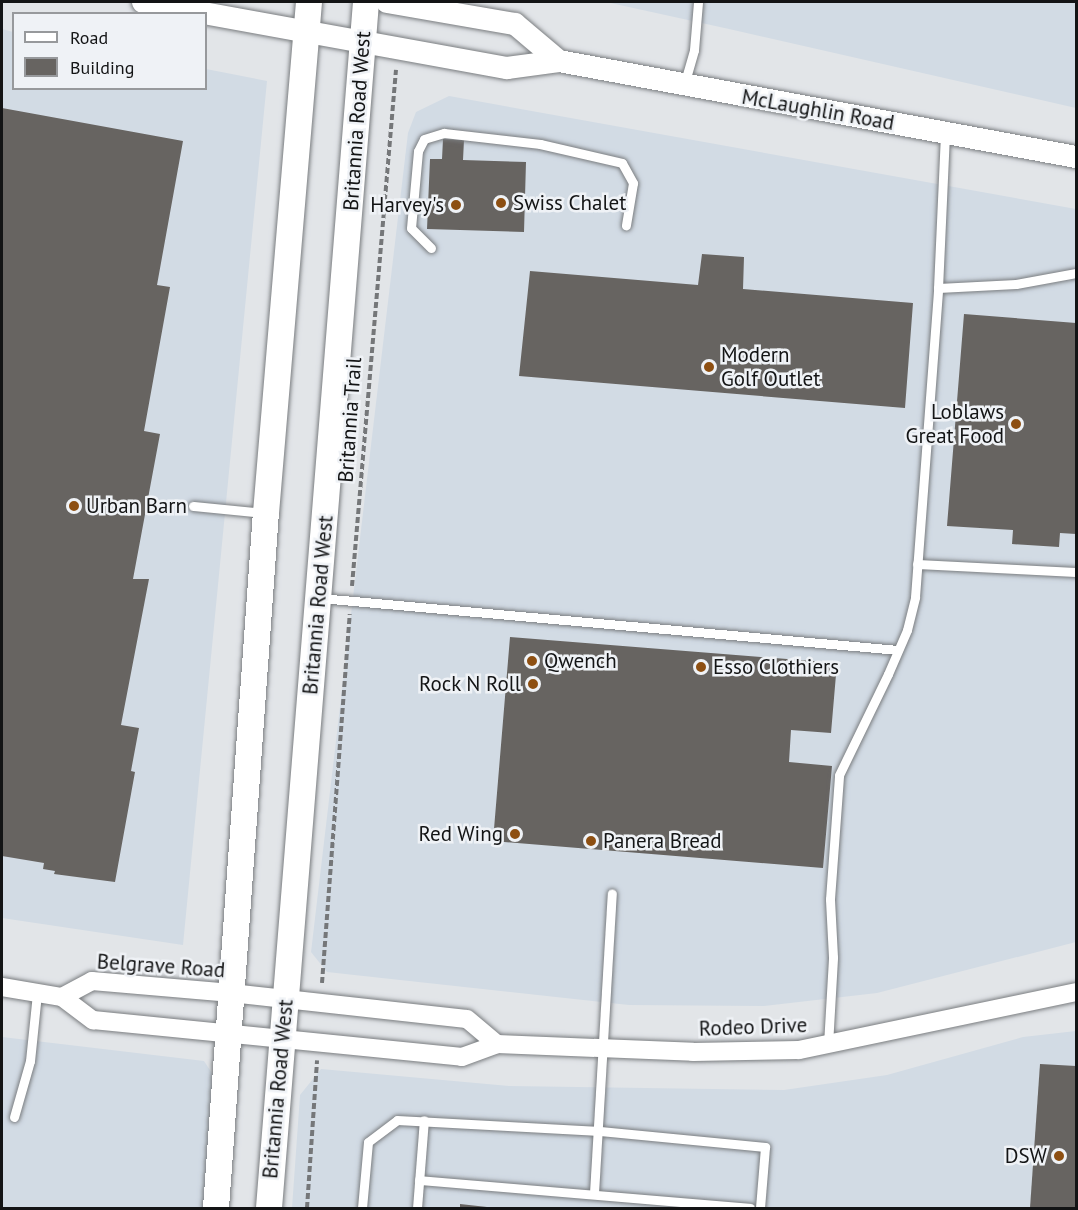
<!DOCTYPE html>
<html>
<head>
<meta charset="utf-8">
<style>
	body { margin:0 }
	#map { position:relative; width:1078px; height:1210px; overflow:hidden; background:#e2e5e8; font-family:"PT Sans",sans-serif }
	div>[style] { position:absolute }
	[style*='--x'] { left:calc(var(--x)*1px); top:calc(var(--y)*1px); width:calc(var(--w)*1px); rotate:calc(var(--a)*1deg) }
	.built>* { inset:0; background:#d2dbe4 }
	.building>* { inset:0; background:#676461 }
	.path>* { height:4px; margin-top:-2px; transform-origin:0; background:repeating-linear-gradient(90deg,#757779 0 6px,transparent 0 9px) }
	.roads { filter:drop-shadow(0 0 2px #7a7d80) drop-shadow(0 0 2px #7a7d80) }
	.service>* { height:9px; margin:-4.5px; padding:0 4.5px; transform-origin:4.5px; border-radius:4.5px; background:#fff }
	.minor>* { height:18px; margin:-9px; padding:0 9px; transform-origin:9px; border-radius:9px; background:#fff }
	.tertiary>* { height:22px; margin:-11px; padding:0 11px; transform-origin:11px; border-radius:11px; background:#fff }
	.secondary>* { height:26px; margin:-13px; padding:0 13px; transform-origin:13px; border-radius:13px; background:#fff }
	.dots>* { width:16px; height:16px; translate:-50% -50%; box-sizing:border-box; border:3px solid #eff2f6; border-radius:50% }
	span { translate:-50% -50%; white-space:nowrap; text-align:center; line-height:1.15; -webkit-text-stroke:5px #eff2f6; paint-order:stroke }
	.street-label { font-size:21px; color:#131415 }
	.poi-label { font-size:21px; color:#131415 }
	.left { translate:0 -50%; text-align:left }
	.right { translate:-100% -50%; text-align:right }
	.frame { position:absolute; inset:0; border:3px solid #131415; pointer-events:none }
	.legend { position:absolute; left:12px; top:12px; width:195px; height:78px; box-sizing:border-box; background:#eff2f6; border:2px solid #97999c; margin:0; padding:8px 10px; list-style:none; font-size:18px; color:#131415 }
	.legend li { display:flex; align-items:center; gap:12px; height:30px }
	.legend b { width:30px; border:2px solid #97999c }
</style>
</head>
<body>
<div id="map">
	<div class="built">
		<div style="clip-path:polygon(606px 2px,1076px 2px,1076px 108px,729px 29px)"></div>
		<div style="clip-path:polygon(2px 29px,13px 32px,14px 88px,206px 88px,206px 69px,267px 81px,183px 945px,2px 918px)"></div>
		<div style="clip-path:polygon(449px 96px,1076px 209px,1076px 942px,877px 993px,764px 1006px,629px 1005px,327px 972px,311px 952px,408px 133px,416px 112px)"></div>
		<div style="clip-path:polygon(1076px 1031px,1076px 1208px,292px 1208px,300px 1095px,321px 1069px,509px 1086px,784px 1090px,887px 1075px,1023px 1037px)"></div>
		<div style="clip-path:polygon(2px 1037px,204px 1061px,221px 1087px,209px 1208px,2px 1208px)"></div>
	</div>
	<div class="building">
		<div style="clip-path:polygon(2px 108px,183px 141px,157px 285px,170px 287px,144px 431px,160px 434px,133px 579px,149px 579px,121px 725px,139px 728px,131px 771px,135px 772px,115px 882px,54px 874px,55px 871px,43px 869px,44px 863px,2px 856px)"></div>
		<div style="clip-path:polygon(443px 139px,464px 140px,463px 160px,526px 162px,524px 232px,427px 229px,430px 159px,442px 159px)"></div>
		<div style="clip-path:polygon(702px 254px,744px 257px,743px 289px,913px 303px,905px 408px,519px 376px,530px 271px,698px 285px)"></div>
		<div style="clip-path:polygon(964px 314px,1076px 323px,1076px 534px,1060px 533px,1059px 547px,1012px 544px,1013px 530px,947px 526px)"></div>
		<div style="clip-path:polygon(510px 637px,837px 663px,831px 733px,791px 730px,789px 762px,832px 766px,823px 868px,493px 841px)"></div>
		<div style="clip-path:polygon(1040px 1064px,1076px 1066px,1076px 1208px,1030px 1208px)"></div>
		<div style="clip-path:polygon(460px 1204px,487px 1207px,487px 1208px,460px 1208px)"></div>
	</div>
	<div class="path">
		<div style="--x:352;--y:586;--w:518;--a:-85.13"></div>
		<div style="--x:322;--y:983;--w:370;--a:-85.7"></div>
		<div style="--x:307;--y:1208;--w:148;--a:-86.1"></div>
	</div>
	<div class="roads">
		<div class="service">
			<div style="--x:684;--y:85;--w:36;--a:-74"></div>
			<div style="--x:694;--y:50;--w:48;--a:-85.2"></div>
			<div style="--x:431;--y:248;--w:28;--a:-135"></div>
			<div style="--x:411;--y:228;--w:77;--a:-84.8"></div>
			<div style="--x:418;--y:151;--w:13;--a:-63"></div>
			<div style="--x:424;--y:139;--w:21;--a:-17"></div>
			<div style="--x:444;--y:133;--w:97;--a:6.5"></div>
			<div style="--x:540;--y:144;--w:84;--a:13"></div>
			<div style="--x:622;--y:163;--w:23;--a:61"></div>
			<div style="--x:633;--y:183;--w:43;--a:99.5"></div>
			<div style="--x:938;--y:288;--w:78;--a:-2.9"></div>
			<div style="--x:1016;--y:284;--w:61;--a:-10.4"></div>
			<div style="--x:193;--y:506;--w:72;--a:5.6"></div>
			<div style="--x:917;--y:564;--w:159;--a:2.9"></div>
			<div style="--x:320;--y:598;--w:580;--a:5.14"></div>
			<div style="--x:828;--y:1045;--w:88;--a:-86.7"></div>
			<div style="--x:833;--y:957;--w:58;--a:-93"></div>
			<div style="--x:830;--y:899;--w:124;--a:-85.8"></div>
			<div style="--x:839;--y:775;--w:112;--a:-64.1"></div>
			<div style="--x:888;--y:674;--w:48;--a:-66.6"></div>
			<div style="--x:907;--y:630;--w:34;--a:-76"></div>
			<div style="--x:915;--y:597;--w:310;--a:-85.7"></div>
			<div style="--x:938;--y:288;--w:155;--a:-87.4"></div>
			<div style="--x:14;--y:1117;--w:58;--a:-74.1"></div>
			<div style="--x:30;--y:1061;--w:68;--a:-84.1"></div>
			<div style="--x:419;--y:1180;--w:332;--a:4.8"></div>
			<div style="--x:594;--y:1193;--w:300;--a:-86.6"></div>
			<div style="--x:362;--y:1208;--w:66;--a:-84.8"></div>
			<div style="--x:368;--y:1142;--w:36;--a:-37"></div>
			<div style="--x:397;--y:1120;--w:203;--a:3.1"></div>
			<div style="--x:600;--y:1131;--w:166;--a:5.5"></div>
			<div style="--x:765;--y:1147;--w:61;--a:94.7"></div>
			<div style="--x:417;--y:1208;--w:88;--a:-85.5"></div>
		</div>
		<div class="minor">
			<div style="--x:2;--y:987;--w:61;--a:9.5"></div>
			<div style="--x:62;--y:997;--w:39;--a:37"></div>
			<div style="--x:93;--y:1020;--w:371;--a:5.7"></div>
			<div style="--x:462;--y:1057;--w:37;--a:-20"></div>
			<div style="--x:497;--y:1044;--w:196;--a:2.3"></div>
			<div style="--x:693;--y:1052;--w:106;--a:-1.1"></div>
			<div style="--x:799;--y:1050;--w:283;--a:-11.8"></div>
			<div style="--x:62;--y:997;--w:34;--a:-28"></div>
			<div style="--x:92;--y:981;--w:140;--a:4.9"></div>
			<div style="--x:231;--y:993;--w:237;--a:6.3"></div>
			<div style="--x:467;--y:1019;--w:39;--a:40"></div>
		</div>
		<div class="tertiary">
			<div style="--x:143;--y:2;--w:370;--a:10.3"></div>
			<div style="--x:507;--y:68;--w:52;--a:-7.7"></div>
			<div style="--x:559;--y:61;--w:526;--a:10.52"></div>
			<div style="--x:387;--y:2;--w:130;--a:9.8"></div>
			<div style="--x:515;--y:24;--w:57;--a:40.1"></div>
		</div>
		<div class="secondary">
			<div style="--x:216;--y:1208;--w:697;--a:-85.89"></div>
			<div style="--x:266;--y:513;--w:513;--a:-85.19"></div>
			<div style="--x:269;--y:1208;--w:1210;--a:-85.4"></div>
		</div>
	</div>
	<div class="dots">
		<div style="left:501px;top:203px;background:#8d4f12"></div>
		<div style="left:456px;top:205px;background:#8d4f12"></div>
		<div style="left:709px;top:367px;background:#8d4f12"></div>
		<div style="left:1016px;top:424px;background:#8d4f12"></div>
		<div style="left:74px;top:506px;background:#8d4f12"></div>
		<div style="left:532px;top:661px;background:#8d4f12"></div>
		<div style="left:701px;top:667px;background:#8d4f12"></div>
		<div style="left:533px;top:684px;background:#8d4f12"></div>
		<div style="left:515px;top:834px;background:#8d4f12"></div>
		<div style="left:591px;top:841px;background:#8d4f12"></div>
		<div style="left:1059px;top:1156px;background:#8d4f12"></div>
	</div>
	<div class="street-label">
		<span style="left:818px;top:110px;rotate:10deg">McLaughlin Road</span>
		<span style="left:357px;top:121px;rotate:-86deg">Britannia Road West</span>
		<span style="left:350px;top:420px;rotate:-86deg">Britannia Trail</span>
		<span style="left:318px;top:605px;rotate:-85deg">Britannia Road West</span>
		<span style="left:161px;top:966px;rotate:4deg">Belgrave Road</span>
		<span style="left:753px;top:1027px;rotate:-2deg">Rodeo Drive</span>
		<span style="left:278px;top:1089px;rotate:-85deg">Britannia Road West</span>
	</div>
	<div class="poi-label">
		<span class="left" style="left:513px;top:203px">Swiss Chalet</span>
		<span class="right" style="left:444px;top:205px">Harvey's</span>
		<span class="left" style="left:721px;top:367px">Modern<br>Golf Outlet</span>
		<span class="right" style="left:1004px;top:424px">Loblaws<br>Great Food</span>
		<span class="left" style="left:86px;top:506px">Urban Barn</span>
		<span class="left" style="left:544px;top:661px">Qwench</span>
		<span class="left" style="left:713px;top:667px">Esso Clothiers</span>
		<span class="right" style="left:521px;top:684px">Rock N Roll</span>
		<span class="right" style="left:503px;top:834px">Red Wing</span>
		<span class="left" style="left:603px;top:841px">Panera Bread</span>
		<span class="right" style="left:1047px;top:1156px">DSW</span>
	</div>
	<div class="frame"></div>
	<ul class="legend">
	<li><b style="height:8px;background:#fff"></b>Road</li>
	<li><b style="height:16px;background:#676461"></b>Building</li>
	</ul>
</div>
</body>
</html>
